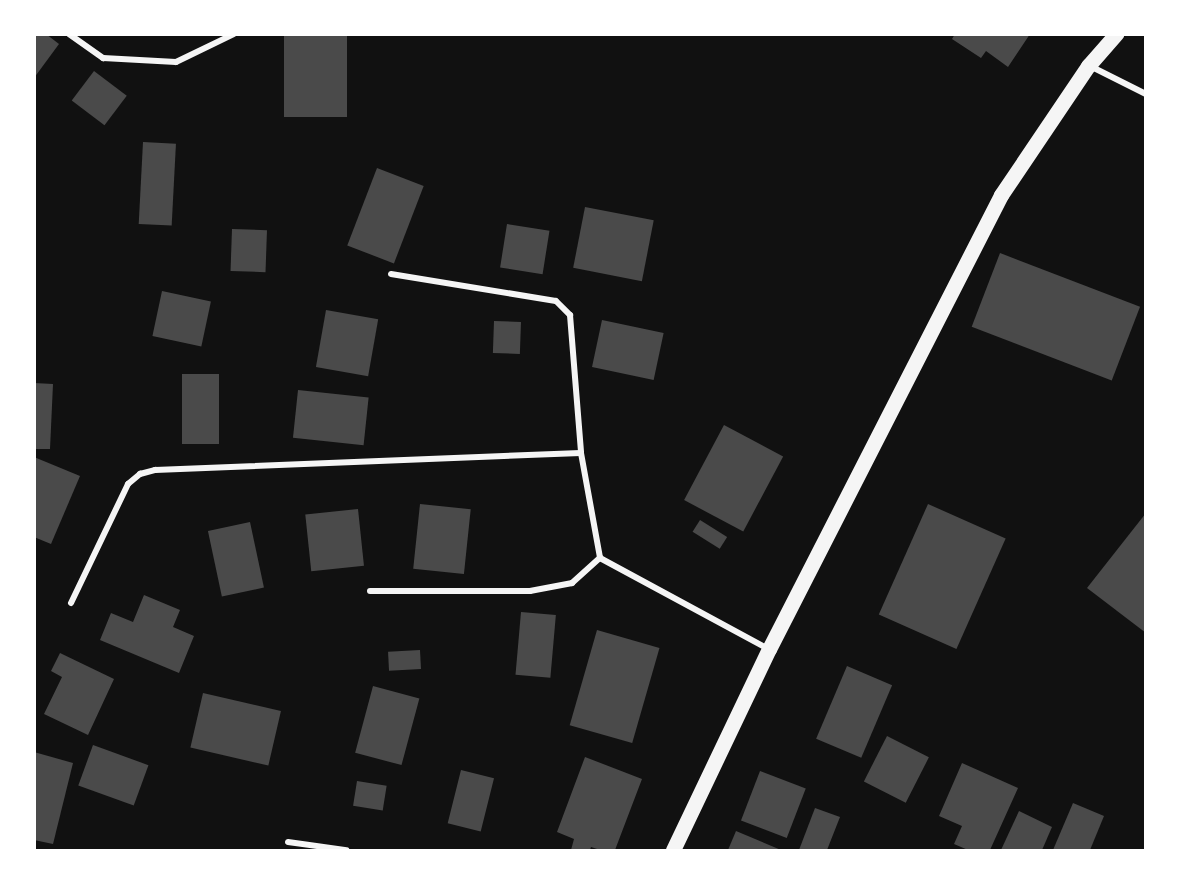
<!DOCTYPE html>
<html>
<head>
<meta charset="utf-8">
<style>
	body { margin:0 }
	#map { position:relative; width:1180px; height:885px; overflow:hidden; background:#111; font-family:Raleway,sans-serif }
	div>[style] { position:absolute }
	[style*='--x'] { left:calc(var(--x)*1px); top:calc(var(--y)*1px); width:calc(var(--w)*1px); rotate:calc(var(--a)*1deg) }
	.building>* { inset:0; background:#4a4a4a; transform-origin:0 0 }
	.minor>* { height:6px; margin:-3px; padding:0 3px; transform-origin:3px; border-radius:3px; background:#f5f5f5 }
	.primary>* { height:15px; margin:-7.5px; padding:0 7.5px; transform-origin:7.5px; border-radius:7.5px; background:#f5f5f5 }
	span { translate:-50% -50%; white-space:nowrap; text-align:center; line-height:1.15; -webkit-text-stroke:4.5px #fff; paint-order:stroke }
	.frame { position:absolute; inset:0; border:36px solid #fff; pointer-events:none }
</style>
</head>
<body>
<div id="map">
	<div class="building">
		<div style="clip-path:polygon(34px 34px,46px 34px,59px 44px,34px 78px)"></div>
		<div style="left:284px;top:34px;width:63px;height:83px"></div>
		<div style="clip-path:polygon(955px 34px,1030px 34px,1008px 67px,986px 51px,981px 58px,952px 39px)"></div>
		<div style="left:94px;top:71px;width:41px;height:37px;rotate:37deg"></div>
		<div style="left:143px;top:142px;width:33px;height:82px;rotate:3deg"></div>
		<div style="left:377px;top:168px;width:50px;height:83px;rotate:21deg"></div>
		<div style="left:585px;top:207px;width:70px;height:62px;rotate:11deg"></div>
		<div style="left:507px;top:224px;width:43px;height:44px;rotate:9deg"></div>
		<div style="left:232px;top:229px;width:35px;height:42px;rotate:2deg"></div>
		<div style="left:1000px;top:253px;width:150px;height:79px;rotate:21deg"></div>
		<div style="left:162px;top:291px;width:50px;height:46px;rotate:12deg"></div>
		<div style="left:326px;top:310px;width:53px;height:58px;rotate:10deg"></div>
		<div style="left:602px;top:320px;width:63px;height:48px;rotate:12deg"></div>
		<div style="left:494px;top:321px;width:27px;height:32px;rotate:2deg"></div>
		<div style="left:182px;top:374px;width:37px;height:70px"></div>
		<div style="clip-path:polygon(34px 383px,53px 384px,50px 449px,34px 449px)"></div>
		<div style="left:298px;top:390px;width:71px;height:48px;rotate:6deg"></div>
		<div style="left:724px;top:425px;width:67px;height:85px;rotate:28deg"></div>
		<div style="clip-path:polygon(34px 457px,80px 476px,51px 544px,34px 537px)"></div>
		<div style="left:420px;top:504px;width:51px;height:65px;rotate:6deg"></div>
		<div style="left:928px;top:504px;width:85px;height:121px;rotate:24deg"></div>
		<div style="left:358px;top:509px;width:57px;height:53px;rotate:84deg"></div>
		<div style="clip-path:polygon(1146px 513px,1146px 633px,1087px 588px)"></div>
		<div style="left:700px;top:520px;width:32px;height:14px;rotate:32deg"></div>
		<div style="left:250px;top:522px;width:67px;height:43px;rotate:78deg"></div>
		<div style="clip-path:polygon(144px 595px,180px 610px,173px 627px,194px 636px,179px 673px,100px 640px,111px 613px,133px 622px)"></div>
		<div style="left:521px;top:612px;width:35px;height:63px;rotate:5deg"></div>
		<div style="left:597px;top:630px;width:65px;height:99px;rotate:16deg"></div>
		<div style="left:420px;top:650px;width:19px;height:32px;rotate:87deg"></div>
		<div style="clip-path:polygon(60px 653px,114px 679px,88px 735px,44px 714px,62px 677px,51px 671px)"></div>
		<div style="left:847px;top:666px;width:49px;height:79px;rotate:23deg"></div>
		<div style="left:373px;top:686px;width:48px;height:69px;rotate:15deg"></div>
		<div style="left:203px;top:693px;width:80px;height:56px;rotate:13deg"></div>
		<div style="left:887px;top:736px;width:47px;height:51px;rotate:27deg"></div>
		<div style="left:93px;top:745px;width:59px;height:43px;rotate:20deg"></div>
		<div style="clip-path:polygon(34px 752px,73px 763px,53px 844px,34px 840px)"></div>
		<div style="clip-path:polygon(585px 757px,642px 779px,615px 850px,600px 850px,591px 847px,590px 850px,571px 850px,574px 839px,557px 832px)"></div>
		<div style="clip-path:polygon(962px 763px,1018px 788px,990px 850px,968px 850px,954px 844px,962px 826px,939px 816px)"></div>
		<div style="left:461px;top:770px;width:34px;height:55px;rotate:14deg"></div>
		<div style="left:760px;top:771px;width:49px;height:53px;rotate:21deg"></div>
		<div style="left:357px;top:781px;width:30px;height:25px;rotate:9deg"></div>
		<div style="clip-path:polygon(1073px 803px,1104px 816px,1090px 850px,1053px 850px)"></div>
		<div style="clip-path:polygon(815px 808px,840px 817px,827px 850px,799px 850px)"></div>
		<div style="clip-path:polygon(1019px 811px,1052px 827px,1042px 850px,1001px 850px)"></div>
		<div style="clip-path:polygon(736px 831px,781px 850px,728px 850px)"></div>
	</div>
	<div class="minor">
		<div style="--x:69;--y:34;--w:42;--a:35.2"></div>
		<div style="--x:103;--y:58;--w:73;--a:3.1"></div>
		<div style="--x:176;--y:62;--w:64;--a:-25.8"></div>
		<div style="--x:1090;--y:66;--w:63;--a:26.6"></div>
		<div style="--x:391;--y:274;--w:167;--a:9.3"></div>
		<div style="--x:556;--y:301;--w:20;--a:45"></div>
		<div style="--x:570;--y:315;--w:138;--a:85.4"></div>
		<div style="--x:581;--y:453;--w:107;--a:79.7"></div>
		<div style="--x:600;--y:558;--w:191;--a:28.4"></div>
		<div style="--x:370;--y:591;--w:160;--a:0"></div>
		<div style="--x:530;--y:591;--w:43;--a:-10.8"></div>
		<div style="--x:572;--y:583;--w:38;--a:-42"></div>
		<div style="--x:71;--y:603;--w:132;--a:-64.4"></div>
		<div style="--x:128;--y:484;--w:16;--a:-40"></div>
		<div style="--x:140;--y:474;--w:16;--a:-15"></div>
		<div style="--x:155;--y:470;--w:426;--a:-2.3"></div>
		<div style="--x:288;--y:842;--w:59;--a:7.9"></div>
	</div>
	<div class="primary">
		<div style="--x:673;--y:850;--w:223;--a:-64.5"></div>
		<div style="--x:769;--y:649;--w:510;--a:-62.93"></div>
		<div style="--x:1001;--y:195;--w:156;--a:-56"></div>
		<div style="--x:1088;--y:66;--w:43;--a:-48.8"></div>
	</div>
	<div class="frame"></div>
</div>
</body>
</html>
